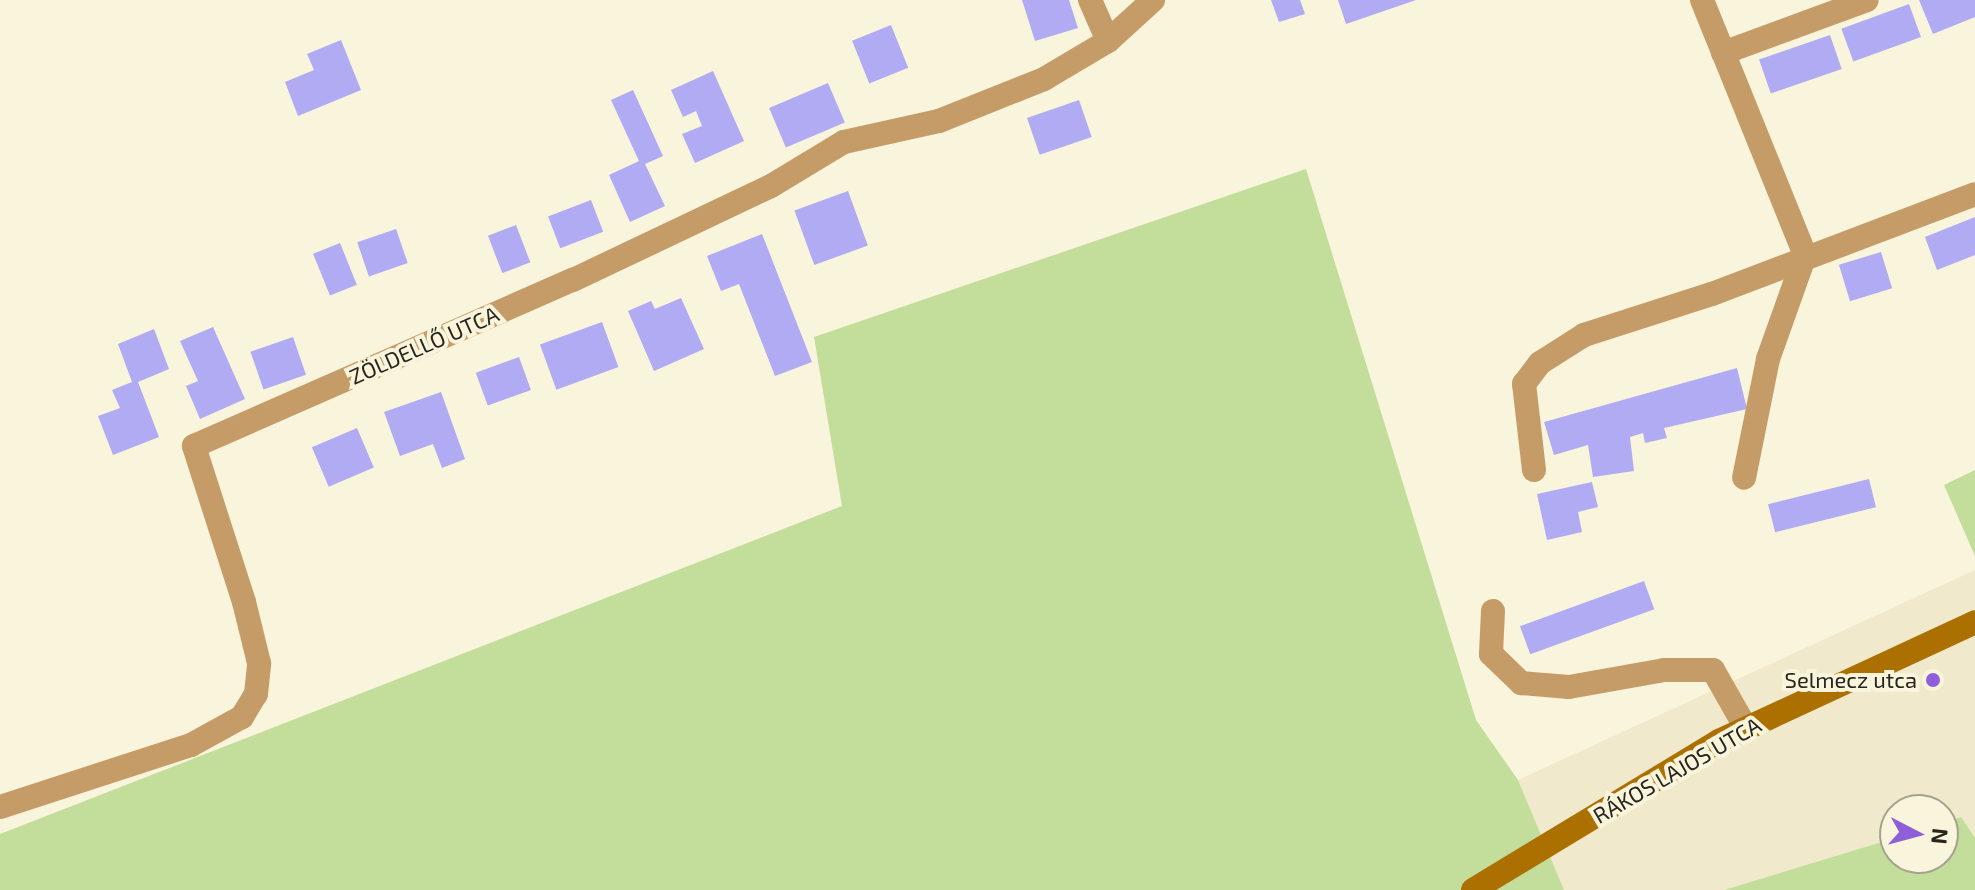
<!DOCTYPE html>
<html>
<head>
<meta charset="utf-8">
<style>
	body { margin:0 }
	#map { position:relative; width:1975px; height:890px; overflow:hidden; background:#f9f4dc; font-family:"Exo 2",sans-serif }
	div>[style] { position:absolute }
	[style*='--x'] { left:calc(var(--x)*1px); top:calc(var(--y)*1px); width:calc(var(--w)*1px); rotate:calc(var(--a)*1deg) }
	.built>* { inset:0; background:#f1e9cb }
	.green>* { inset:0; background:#c3dd9a }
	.building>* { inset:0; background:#b0abf3; transform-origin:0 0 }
	.street>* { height:24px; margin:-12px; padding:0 12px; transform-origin:12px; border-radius:12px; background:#c59c68 }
	.secondary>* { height:24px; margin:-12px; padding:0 12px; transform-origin:12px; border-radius:12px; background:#ac7000 }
	.dots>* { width:22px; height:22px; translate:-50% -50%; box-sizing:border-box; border:4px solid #f9f4dc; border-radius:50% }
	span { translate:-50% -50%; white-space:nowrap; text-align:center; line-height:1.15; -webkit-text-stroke:8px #f9f4dc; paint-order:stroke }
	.street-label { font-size:22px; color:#27251c }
	.poi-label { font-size:22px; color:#27251c }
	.right { translate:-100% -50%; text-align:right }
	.north { position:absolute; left:1879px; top:794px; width:80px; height:80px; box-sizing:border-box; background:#f9f4dc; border:2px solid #a5a18f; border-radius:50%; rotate:96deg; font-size:22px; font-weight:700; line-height:32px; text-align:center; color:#27251c }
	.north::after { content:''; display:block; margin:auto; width:28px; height:36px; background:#8e5fd8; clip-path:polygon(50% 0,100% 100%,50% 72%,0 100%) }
</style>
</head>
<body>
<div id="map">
	<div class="built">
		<div style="clip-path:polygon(1975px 570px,1975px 838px,1961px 818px,1943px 823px,1943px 810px,1895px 810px,1895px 838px,1724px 890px,1564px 890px,1518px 780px)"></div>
	</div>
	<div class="green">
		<div style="clip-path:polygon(1306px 169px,1476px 720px,1518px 780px,1564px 890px,0 890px,0 834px,842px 506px,814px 337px)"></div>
		<div style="clip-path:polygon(1975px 470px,1975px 556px,1944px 485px)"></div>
		<div style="clip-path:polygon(1961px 817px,1975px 838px,1975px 890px,1724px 890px,1895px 838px,1895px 858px,1943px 858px,1943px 823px)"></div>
	</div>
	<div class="building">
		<div style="clip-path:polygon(1022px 0,1069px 0,1078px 28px,1035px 41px)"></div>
		<div style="clip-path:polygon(1271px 0,1300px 0,1305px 14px,1279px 22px)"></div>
		<div style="clip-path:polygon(1338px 0,1416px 0,1346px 24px)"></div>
		<div style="clip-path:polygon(1919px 0,1975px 0,1975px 17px,1933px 34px)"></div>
		<div style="left:1909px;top:4px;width:35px;height:72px;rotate:70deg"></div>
		<div style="left:891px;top:25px;width:46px;height:42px;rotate:68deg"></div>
		<div style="left:1830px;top:35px;width:36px;height:75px;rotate:71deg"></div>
		<div style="clip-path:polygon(341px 40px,361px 90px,298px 116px,285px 82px,314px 70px,307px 54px)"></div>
		<div style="clip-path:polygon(713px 71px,744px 141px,695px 163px,682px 134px,702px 126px,696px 111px,683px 117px,671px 90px)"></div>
		<div style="left:828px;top:83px;width:43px;height:64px;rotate:67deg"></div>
		<div style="clip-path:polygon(633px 90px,663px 156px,645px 164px,665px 206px,630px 222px,609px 175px,639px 161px,611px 100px)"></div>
		<div style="left:1079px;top:100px;width:39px;height:55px;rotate:71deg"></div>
		<div style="left:848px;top:191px;width:58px;height:57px;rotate:70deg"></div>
		<div style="left:591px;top:200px;width:34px;height:46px;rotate:69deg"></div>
		<div style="clip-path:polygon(1975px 217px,1975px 255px,1937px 270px,1925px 237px)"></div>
		<div style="left:516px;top:225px;width:40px;height:30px;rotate:69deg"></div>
		<div style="left:396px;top:229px;width:36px;height:41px;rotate:71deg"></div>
		<div style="clip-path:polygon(762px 234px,812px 362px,775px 376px,739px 284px,721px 291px,707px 256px)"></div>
		<div style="left:340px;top:243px;width:45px;height:29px;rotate:68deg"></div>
		<div style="left:1881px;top:252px;width:38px;height:44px;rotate:73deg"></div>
		<div style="clip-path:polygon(681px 298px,704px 349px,654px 371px,628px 311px,651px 301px,655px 309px)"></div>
		<div style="left:602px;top:322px;width:48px;height:66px;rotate:70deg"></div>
		<div style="clip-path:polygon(213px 327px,245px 399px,200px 419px,186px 386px,198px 381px,180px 341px)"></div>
		<div style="clip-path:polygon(154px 329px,169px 369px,138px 382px,159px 437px,113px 455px,98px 416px,120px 408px,112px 390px,132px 382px,118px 344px)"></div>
		<div style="left:293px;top:337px;width:40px;height:45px;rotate:71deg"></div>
		<div style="left:519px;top:357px;width:35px;height:46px;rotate:70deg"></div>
		<div style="clip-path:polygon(1737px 368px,1747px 409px,1664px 428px,1667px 438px,1645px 443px,1643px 433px,1630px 437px,1634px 471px,1593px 477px,1588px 445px,1554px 455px,1544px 422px)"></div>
		<div style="clip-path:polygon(441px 392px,465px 459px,442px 468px,433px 444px,400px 456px,384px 412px)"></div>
		<div style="left:357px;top:428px;width:43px;height:49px;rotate:67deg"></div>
		<div style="left:1869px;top:479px;width:29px;height:104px;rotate:76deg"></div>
		<div style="clip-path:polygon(1592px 482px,1598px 507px,1578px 512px,1582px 532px,1547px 540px,1537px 494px)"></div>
		<div style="left:1644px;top:581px;width:30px;height:132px;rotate:70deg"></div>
	</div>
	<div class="street">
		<div style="--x:1702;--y:0;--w:275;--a:68"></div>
		<div style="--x:1805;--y:255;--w:110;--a:109.6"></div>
		<div style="--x:1768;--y:359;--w:121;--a:101.4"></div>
		<div style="--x:1108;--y:41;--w:61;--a:-42.3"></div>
		<div style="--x:1723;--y:53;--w:153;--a:-20.2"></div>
		<div style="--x:1534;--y:470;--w:87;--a:-96.6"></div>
		<div style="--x:1524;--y:384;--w:26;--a:-53"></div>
		<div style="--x:1540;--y:363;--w:52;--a:-32.5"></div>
		<div style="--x:1584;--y:335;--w:134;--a:-17.8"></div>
		<div style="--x:1712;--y:294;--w:281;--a:-20.8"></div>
		<div style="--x:1493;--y:611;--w:43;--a:92.7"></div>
		<div style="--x:1491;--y:654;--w:42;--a:44"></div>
		<div style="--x:1521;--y:683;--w:48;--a:4.8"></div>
		<div style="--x:1569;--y:687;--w:97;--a:-10.1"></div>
		<div style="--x:1664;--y:670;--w:49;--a:0"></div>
		<div style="--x:1713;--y:670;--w:67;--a:60.4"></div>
		<div style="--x:0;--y:807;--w:201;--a:-18"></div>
		<div style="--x:191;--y:745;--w:58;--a:-28.8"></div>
		<div style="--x:242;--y:717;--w:27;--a:-59"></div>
		<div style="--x:256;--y:694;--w:31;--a:-84"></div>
		<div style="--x:259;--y:663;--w:63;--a:-103.8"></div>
		<div style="--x:244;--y:602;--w:164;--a:-107.8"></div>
		<div style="--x:194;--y:446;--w:414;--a:-23.7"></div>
		<div style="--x:573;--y:280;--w:219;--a:-25.4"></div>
		<div style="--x:771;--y:186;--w:85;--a:-31.1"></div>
		<div style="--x:844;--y:142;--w:97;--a:-12.5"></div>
		<div style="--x:939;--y:121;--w:113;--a:-21.8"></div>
		<div style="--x:1044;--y:79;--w:74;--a:-30.7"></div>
		<div style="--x:1108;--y:41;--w:45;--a:-113.7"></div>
	</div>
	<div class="secondary">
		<div style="--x:1473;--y:890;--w:288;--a:-31.2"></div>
		<div style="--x:1719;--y:741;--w:282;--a:-24.9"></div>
	</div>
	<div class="dots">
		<div style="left:1933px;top:680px;background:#8e5fd8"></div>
	</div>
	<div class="street-label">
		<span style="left:424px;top:345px;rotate:-24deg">ZÖLDELLŐ UTCA</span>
		<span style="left:1677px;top:770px;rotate:-30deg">RÁKOS LAJOS UTCA</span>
	</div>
	<div class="poi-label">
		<span class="right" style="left:1917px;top:680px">Selmecz utca</span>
	</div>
	<div class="north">N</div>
</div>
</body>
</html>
